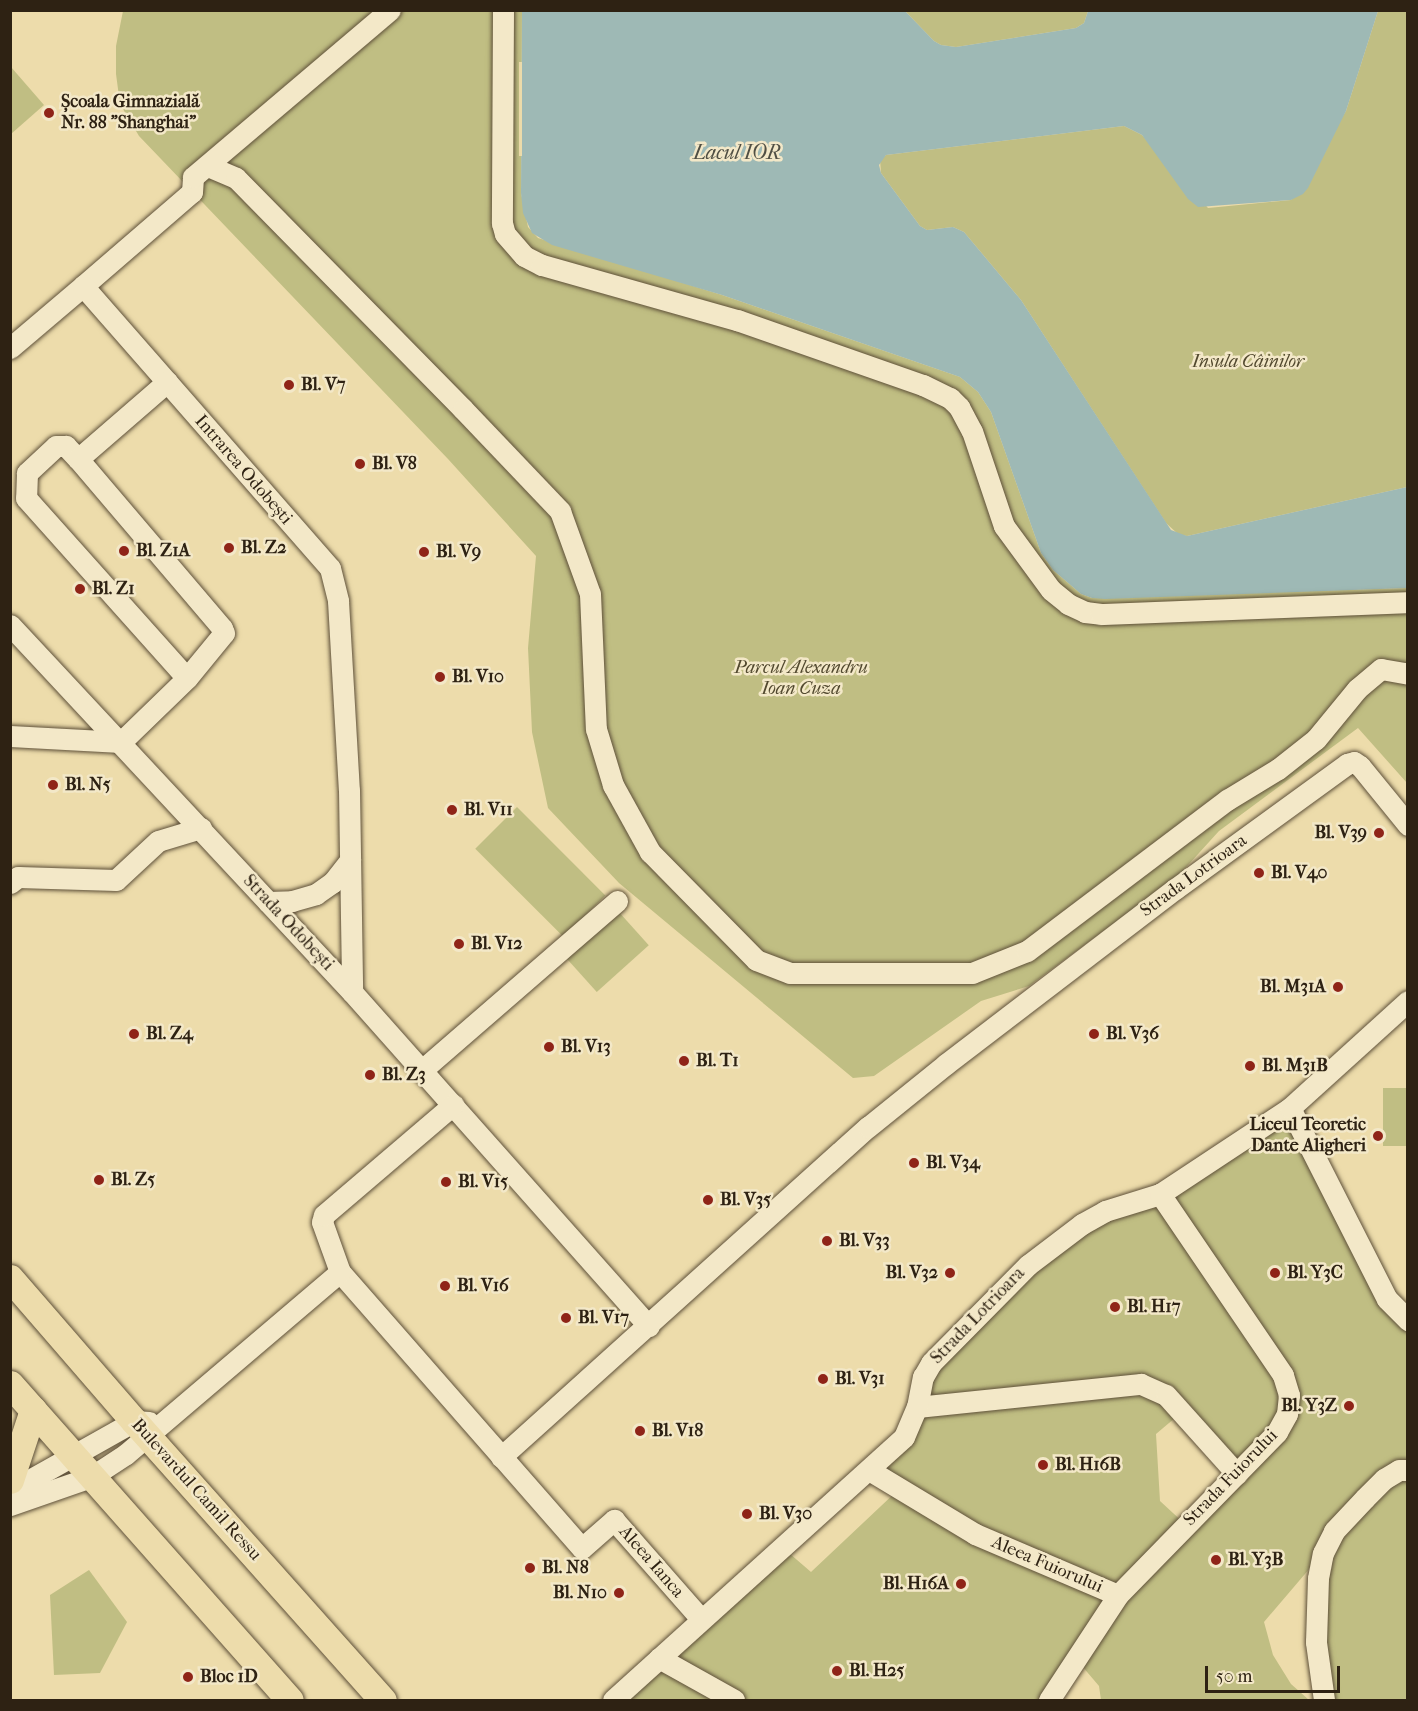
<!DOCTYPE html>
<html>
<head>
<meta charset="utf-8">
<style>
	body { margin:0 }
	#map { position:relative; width:1418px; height:1711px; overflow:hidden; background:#eddcab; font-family:"IM FELL French Canon",serif }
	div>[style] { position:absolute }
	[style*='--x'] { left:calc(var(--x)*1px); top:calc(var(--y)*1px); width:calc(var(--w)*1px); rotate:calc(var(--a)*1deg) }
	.green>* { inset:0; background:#c0be83; transform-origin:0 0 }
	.water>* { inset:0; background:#9eb9b5 }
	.pier>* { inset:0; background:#eddcab; transform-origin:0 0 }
	.roads { filter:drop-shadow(0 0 2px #5e5039) drop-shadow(0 0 2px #5e5039) }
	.minor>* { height:21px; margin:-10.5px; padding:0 10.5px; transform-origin:10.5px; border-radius:10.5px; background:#f3e8c8 }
	.major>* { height:27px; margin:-13.5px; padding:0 13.5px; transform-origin:13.5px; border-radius:13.5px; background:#eddcab }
	.dots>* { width:16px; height:16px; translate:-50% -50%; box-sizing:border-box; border:3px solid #f3e8c8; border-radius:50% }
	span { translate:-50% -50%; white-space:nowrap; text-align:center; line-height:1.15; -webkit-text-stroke:5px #f3e8c8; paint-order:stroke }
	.poi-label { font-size:18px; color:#2e2213; font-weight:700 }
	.left { translate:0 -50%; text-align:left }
	.right { translate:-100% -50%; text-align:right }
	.park-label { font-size:18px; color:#52492f; font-style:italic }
	.street-label { font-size:18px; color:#2e2213 }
	.water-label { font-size:20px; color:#504f44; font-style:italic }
	.frame { position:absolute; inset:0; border:12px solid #2e2213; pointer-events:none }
	.scale { position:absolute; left:1205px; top:1666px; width:135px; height:27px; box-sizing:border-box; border:3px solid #2e2213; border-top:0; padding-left:8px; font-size:18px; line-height:21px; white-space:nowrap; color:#2e2213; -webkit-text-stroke:4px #f3e8c8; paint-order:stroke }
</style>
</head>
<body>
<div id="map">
	<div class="green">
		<div style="clip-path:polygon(123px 11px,522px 11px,521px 193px,528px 227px,538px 238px,722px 295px,960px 377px,978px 392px,991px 412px,1041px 553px,1053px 570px,1081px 594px,1092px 598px,1407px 588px,1407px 783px,1358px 728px,1219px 831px,1179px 875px,1029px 986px,981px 1001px,874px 1076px,853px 1078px,619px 883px,548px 808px,532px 732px,528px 648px,536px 556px,448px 459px,139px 136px,120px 104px,116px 74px,116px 46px)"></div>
		<div style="clip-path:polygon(905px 11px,1088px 11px,1084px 23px,1076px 28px,956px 47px,941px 45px,934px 41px)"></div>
		<div style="clip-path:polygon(1378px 11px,1407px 11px,1407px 487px,1187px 536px,1179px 535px,1166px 523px,1021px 300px,964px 232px,953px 227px,927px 230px,920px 226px,881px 173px,880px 160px,886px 155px,1124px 126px,1142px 135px,1208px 208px,1291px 200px,1346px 111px)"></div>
		<div style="clip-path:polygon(11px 67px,44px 105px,11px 134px,10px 134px)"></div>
		<div style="left:517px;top:807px;width:125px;height:59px;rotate:45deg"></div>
		<div style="left:618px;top:911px;width:46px;height:70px;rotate:48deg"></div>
		<div style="left:1407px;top:1088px;width:58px;height:24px;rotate:90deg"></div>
		<div style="clip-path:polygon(evenodd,1290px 1108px,1407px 1320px,1407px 1700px,1324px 1700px,1322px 1554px,1264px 1622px,1273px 1655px,1291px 1684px,1309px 1700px,1101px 1700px,1099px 1686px,1076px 1659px,1049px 1700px,613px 1700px,782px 1547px,811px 1572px,898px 1490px,869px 1470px,904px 1437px,919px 1390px,1054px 1243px,1160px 1194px,1290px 1108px,1182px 1412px,1237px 1474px,1186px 1525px,1160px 1501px,1156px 1434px,1182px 1412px)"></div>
		<div style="clip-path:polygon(89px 1570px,127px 1622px,100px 1673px,54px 1675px,50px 1595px)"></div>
	</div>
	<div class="water">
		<div style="clip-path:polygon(522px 11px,905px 11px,934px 41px,941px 45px,956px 47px,1076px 28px,1084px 23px,1088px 11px,1378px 11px,1346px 111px,1308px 188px,1303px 194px,1291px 200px,1198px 207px,1188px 199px,1142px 135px,1124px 126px,886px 155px,879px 165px,881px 173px,920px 226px,927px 230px,953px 227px,964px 232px,1021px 300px,1171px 530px,1187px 536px,1407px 487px,1407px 588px,1105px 599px,1092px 598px,1081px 594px,1053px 570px,1041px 553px,991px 412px,978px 392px,960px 377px,722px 295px,552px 245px,532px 233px,523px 213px,521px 193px)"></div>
	</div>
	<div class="pier">
		<div style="left:519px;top:62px;width:3px;height:94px"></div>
	</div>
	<div class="roads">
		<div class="minor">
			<div style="--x:503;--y:10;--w:213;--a:90.3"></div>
			<div style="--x:502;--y:223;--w:11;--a:75"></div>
			<div style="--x:505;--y:234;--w:29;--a:49"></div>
			<div style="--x:524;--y:256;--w:20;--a:27"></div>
			<div style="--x:542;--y:265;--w:203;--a:15.8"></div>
			<div style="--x:737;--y:320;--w:197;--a:19.3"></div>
			<div style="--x:923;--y:385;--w:30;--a:26"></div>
			<div style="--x:950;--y:398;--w:13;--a:45"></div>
			<div style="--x:959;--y:407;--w:27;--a:62"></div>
			<div style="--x:972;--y:431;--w:100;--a:71.4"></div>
			<div style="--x:1004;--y:526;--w:79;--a:53.7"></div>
			<div style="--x:1051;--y:590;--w:22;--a:39"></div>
			<div style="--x:1068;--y:604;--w:19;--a:25"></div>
			<div style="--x:1085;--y:612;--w:16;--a:7"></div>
			<div style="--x:1101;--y:614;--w:307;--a:-2.2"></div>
			<div style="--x:208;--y:166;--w:30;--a:23"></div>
			<div style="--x:236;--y:178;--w:324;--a:45.5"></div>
			<div style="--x:463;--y:409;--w:141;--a:46.4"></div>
			<div style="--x:560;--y:511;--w:88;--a:70.1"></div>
			<div style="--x:590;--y:594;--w:135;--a:87.5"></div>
			<div style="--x:596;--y:729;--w:59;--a:73.1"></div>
			<div style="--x:613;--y:785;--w:77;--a:61.1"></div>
			<div style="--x:650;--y:852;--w:151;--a:45.5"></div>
			<div style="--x:756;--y:960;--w:36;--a:21"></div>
			<div style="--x:790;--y:973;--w:182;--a:0"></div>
			<div style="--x:972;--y:973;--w:59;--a:-21.8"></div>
			<div style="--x:1027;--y:951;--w:251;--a:-37.1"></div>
			<div style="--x:1227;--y:800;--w:60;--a:-31.3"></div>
			<div style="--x:1278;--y:769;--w:48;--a:-38.3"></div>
			<div style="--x:1316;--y:739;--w:65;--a:-50.6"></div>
			<div style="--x:1357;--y:689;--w:31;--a:-40"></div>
			<div style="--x:1381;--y:669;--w:27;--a:10"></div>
			<div style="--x:83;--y:286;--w:144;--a:-40.8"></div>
			<div style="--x:192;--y:192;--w:15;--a:-86"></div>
			<div style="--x:193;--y:177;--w:258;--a:-40.3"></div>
			<div style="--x:10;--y:348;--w:96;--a:-40.3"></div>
			<div style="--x:83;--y:286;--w:375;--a:48.8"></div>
			<div style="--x:330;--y:568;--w:34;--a:76"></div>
			<div style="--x:338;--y:601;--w:189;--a:86.7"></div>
			<div style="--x:349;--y:790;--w:202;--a:89.1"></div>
			<div style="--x:78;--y:459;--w:18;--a:-133"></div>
			<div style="--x:66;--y:446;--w:10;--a:180"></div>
			<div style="--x:56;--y:446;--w:40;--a:137"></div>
			<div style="--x:27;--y:473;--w:25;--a:92"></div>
			<div style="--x:26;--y:498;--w:241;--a:48.2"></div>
			<div style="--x:10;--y:625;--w:502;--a:47.02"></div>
			<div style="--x:352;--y:992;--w:447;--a:48.4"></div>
			<div style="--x:10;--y:736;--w:111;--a:3.1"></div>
			<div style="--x:121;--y:742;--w:92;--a:-44.1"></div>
			<div style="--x:187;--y:678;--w:58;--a:-50.6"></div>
			<div style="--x:224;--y:633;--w:5;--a:-112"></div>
			<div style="--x:222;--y:628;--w:222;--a:-130.4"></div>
			<div style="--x:78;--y:459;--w:118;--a:-40.9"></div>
			<div style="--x:10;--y:883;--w:10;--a:-37"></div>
			<div style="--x:18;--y:877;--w:98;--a:1.8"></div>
			<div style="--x:116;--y:880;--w:57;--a:-42.9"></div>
			<div style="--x:158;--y:841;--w:45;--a:-16.8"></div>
			<div style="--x:268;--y:902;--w:24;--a:-2"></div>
			<div style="--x:292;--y:901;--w:25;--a:-16"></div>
			<div style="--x:316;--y:894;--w:21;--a:-35"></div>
			<div style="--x:333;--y:882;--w:28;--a:-52"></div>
			<div style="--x:422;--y:1070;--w:258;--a:-40.9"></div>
			<div style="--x:1290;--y:1108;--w:214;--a:63.1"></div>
			<div style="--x:1387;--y:1299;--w:30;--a:45"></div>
			<div style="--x:340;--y:1272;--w:367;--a:48.8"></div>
			<div style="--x:582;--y:1548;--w:43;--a:-41.2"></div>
			<div style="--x:614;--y:1520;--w:132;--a:48.7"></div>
			<div style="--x:917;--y:1407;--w:225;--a:-5.9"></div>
			<div style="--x:1141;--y:1384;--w:27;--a:24"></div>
			<div style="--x:1166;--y:1395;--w:106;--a:48.1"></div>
			<div style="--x:501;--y:1457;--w:494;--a:-42"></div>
			<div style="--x:868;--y:1127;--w:100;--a:-38.9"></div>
			<div style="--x:946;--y:1064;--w:288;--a:-37.4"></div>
			<div style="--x:1175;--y:889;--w:213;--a:-36"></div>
			<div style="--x:1347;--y:764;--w:7;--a:-16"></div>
			<div style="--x:1354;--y:762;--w:7;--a:34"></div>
			<div style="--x:1360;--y:766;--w:76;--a:50.9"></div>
			<div style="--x:869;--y:1470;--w:124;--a:31.1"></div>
			<div style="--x:975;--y:1534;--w:155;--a:23.1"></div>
			<div style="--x:10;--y:1491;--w:142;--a:-29.4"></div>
			<div style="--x:134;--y:1421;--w:15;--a:4"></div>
			<div style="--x:10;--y:1505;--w:86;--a:-19.1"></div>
			<div style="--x:91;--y:1477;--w:42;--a:-33.3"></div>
			<div style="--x:126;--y:1454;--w:281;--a:-40.4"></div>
			<div style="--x:340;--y:1272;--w:53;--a:-109.8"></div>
			<div style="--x:322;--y:1222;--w:7;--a:-74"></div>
			<div style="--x:324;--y:1215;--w:170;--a:-40.5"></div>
			<div style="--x:659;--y:1658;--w:86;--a:29.2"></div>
			<div style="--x:613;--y:1700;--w:392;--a:-42.1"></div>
			<div style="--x:904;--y:1437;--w:33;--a:-67"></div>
			<div style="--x:917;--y:1407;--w:31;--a:-79"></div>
			<div style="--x:923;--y:1377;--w:16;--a:-60"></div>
			<div style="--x:931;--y:1363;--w:138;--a:-45.3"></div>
			<div style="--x:1028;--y:1265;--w:68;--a:-37.2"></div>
			<div style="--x:1082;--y:1224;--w:26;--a:-29"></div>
			<div style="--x:1105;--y:1211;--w:58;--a:-17.2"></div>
			<div style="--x:1160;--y:1194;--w:156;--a:-33.5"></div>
			<div style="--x:1290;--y:1108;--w:159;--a:-42.2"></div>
			<div style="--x:1049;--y:1700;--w:126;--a:-56.7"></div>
			<div style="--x:1118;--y:1595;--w:228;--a:-45.7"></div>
			<div style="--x:1277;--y:1432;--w:21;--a:-61"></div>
			<div style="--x:1287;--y:1414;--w:19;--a:-84"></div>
			<div style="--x:1289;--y:1395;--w:21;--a:-107"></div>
			<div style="--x:1283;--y:1375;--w:219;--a:-124.2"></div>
			<div style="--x:1324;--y:1700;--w:59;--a:-97.9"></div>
			<div style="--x:1316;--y:1642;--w:64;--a:-88.2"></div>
			<div style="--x:1318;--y:1578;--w:25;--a:-79"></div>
			<div style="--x:1323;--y:1553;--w:25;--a:-63"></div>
			<div style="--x:1334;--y:1531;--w:45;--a:-46.8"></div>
			<div style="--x:1365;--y:1498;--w:27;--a:-45"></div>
			<div style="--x:1384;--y:1479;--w:17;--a:-31"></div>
			<div style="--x:1399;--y:1470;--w:9;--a:0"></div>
		</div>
		<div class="major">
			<div style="--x:10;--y:1278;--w:189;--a:49.1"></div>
			<div style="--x:134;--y:1421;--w:374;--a:48.3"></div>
			<div style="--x:10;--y:1384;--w:422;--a:48.5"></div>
			<div style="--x:10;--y:1480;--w:74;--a:-71.8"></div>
		</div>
	</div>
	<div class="dots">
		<div style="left:49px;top:113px;background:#8f2418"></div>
		<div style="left:289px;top:385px;background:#8f2418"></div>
		<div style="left:360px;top:464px;background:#8f2418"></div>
		<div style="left:229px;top:548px;background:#8f2418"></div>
		<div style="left:124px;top:551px;background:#8f2418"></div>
		<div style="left:424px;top:552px;background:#8f2418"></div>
		<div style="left:80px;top:589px;background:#8f2418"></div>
		<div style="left:440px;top:677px;background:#8f2418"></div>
		<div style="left:53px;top:785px;background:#8f2418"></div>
		<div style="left:452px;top:810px;background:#8f2418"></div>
		<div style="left:1379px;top:833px;background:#8f2418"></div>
		<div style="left:1259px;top:873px;background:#8f2418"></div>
		<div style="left:459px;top:944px;background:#8f2418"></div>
		<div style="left:1338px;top:987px;background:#8f2418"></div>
		<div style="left:134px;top:1034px;background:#8f2418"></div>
		<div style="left:1094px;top:1034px;background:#8f2418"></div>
		<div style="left:549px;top:1047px;background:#8f2418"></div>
		<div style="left:684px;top:1061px;background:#8f2418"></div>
		<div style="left:1250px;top:1066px;background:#8f2418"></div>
		<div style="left:370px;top:1075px;background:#8f2418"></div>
		<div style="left:1378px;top:1136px;background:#8f2418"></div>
		<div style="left:914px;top:1163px;background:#8f2418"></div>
		<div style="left:99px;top:1180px;background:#8f2418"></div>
		<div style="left:446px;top:1182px;background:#8f2418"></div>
		<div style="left:708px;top:1200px;background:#8f2418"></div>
		<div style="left:827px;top:1241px;background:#8f2418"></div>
		<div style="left:950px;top:1273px;background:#8f2418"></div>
		<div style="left:1275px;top:1273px;background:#8f2418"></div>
		<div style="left:445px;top:1286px;background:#8f2418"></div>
		<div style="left:1115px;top:1307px;background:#8f2418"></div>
		<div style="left:566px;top:1318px;background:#8f2418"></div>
		<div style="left:823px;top:1379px;background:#8f2418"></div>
		<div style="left:1349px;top:1406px;background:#8f2418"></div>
		<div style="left:640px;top:1431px;background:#8f2418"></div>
		<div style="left:1043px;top:1465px;background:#8f2418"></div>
		<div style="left:747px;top:1514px;background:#8f2418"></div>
		<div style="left:1216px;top:1560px;background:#8f2418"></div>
		<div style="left:530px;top:1568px;background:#8f2418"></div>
		<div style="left:961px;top:1584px;background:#8f2418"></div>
		<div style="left:619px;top:1593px;background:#8f2418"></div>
		<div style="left:837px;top:1671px;background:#8f2418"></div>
		<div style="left:188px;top:1677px;background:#8f2418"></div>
	</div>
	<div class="poi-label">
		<span class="left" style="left:61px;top:113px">Școala Gimnazială<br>Nr. 88 "Shanghai"</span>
		<span class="left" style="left:301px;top:385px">Bl. V7</span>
		<span class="left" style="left:372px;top:464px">Bl. V8</span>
		<span class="left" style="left:241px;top:548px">Bl. Z2</span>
		<span class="left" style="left:136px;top:551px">Bl. Z1A</span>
		<span class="left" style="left:436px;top:552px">Bl. V9</span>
		<span class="left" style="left:92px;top:589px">Bl. Z1</span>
		<span class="left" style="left:452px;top:677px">Bl. V10</span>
		<span class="left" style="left:65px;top:785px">Bl. N5</span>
		<span class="left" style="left:464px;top:810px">Bl. V11</span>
		<span class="right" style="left:1367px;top:833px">Bl. V39</span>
		<span class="left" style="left:1271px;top:873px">Bl. V40</span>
		<span class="left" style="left:471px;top:944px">Bl. V12</span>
		<span class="right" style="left:1326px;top:987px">Bl. M31A</span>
		<span class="left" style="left:146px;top:1034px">Bl. Z4</span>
		<span class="left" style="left:1106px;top:1034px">Bl. V36</span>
		<span class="left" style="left:561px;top:1047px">Bl. V13</span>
		<span class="left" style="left:696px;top:1061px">Bl. T1</span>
		<span class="left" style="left:1262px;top:1066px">Bl. M31B</span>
		<span class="left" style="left:382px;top:1075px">Bl. Z3</span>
		<span class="right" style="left:1366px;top:1136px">Liceul Teoretic<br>Dante Aligheri</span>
		<span class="left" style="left:926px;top:1163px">Bl. V34</span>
		<span class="left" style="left:111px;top:1180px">Bl. Z5</span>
		<span class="left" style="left:458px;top:1182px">Bl. V15</span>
		<span class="left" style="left:720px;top:1200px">Bl. V35</span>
		<span class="left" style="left:839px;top:1241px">Bl. V33</span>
		<span class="right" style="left:938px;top:1273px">Bl. V32</span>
		<span class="left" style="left:1287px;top:1273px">Bl. Y3C</span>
		<span class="left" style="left:457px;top:1286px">Bl. V16</span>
		<span class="left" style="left:1127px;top:1307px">Bl. H17</span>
		<span class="left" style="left:578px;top:1318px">Bl. V17</span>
		<span class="left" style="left:835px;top:1379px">Bl. V31</span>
		<span class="right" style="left:1337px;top:1406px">Bl. Y3Z</span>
		<span class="left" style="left:652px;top:1431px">Bl. V18</span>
		<span class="left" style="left:1055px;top:1465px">Bl. H16B</span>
		<span class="left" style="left:759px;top:1514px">Bl. V30</span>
		<span class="left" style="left:1228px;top:1560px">Bl. Y3B</span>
		<span class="left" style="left:542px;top:1568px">Bl. N8</span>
		<span class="right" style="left:949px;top:1584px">Bl. H16A</span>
		<span class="right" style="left:607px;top:1593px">Bl. N10</span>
		<span class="left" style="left:849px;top:1671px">Bl. H25</span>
		<span class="left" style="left:200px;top:1677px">Bloc 1D</span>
	</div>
	<div class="park-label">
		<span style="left:1248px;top:362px">Insula Câinilor</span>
		<span style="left:801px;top:679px">Parcul Alexandru<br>Ioan Cuza</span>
	</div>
	<div class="street-label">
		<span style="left:243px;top:470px;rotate:49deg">Intrarea Odobești</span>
		<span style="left:1194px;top:876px;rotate:-36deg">Strada Lotrioara</span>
		<span style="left:288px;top:923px;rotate:47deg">Strada Odobești</span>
		<span style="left:978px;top:1316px;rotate:-46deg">Strada Lotrioara</span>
		<span style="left:1231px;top:1478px;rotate:-46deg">Strada Fuiorului</span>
		<span style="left:196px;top:1490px;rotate:48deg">Bulevardul Camil Ressu</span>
		<span style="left:651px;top:1562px;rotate:49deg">Aleea Ianca</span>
		<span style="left:1047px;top:1565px;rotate:23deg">Aleea Fuiorului</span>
	</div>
	<div class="water-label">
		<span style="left:737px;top:152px">Lacul IOR</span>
	</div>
	<div class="frame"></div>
	<div class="scale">50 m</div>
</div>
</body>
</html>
